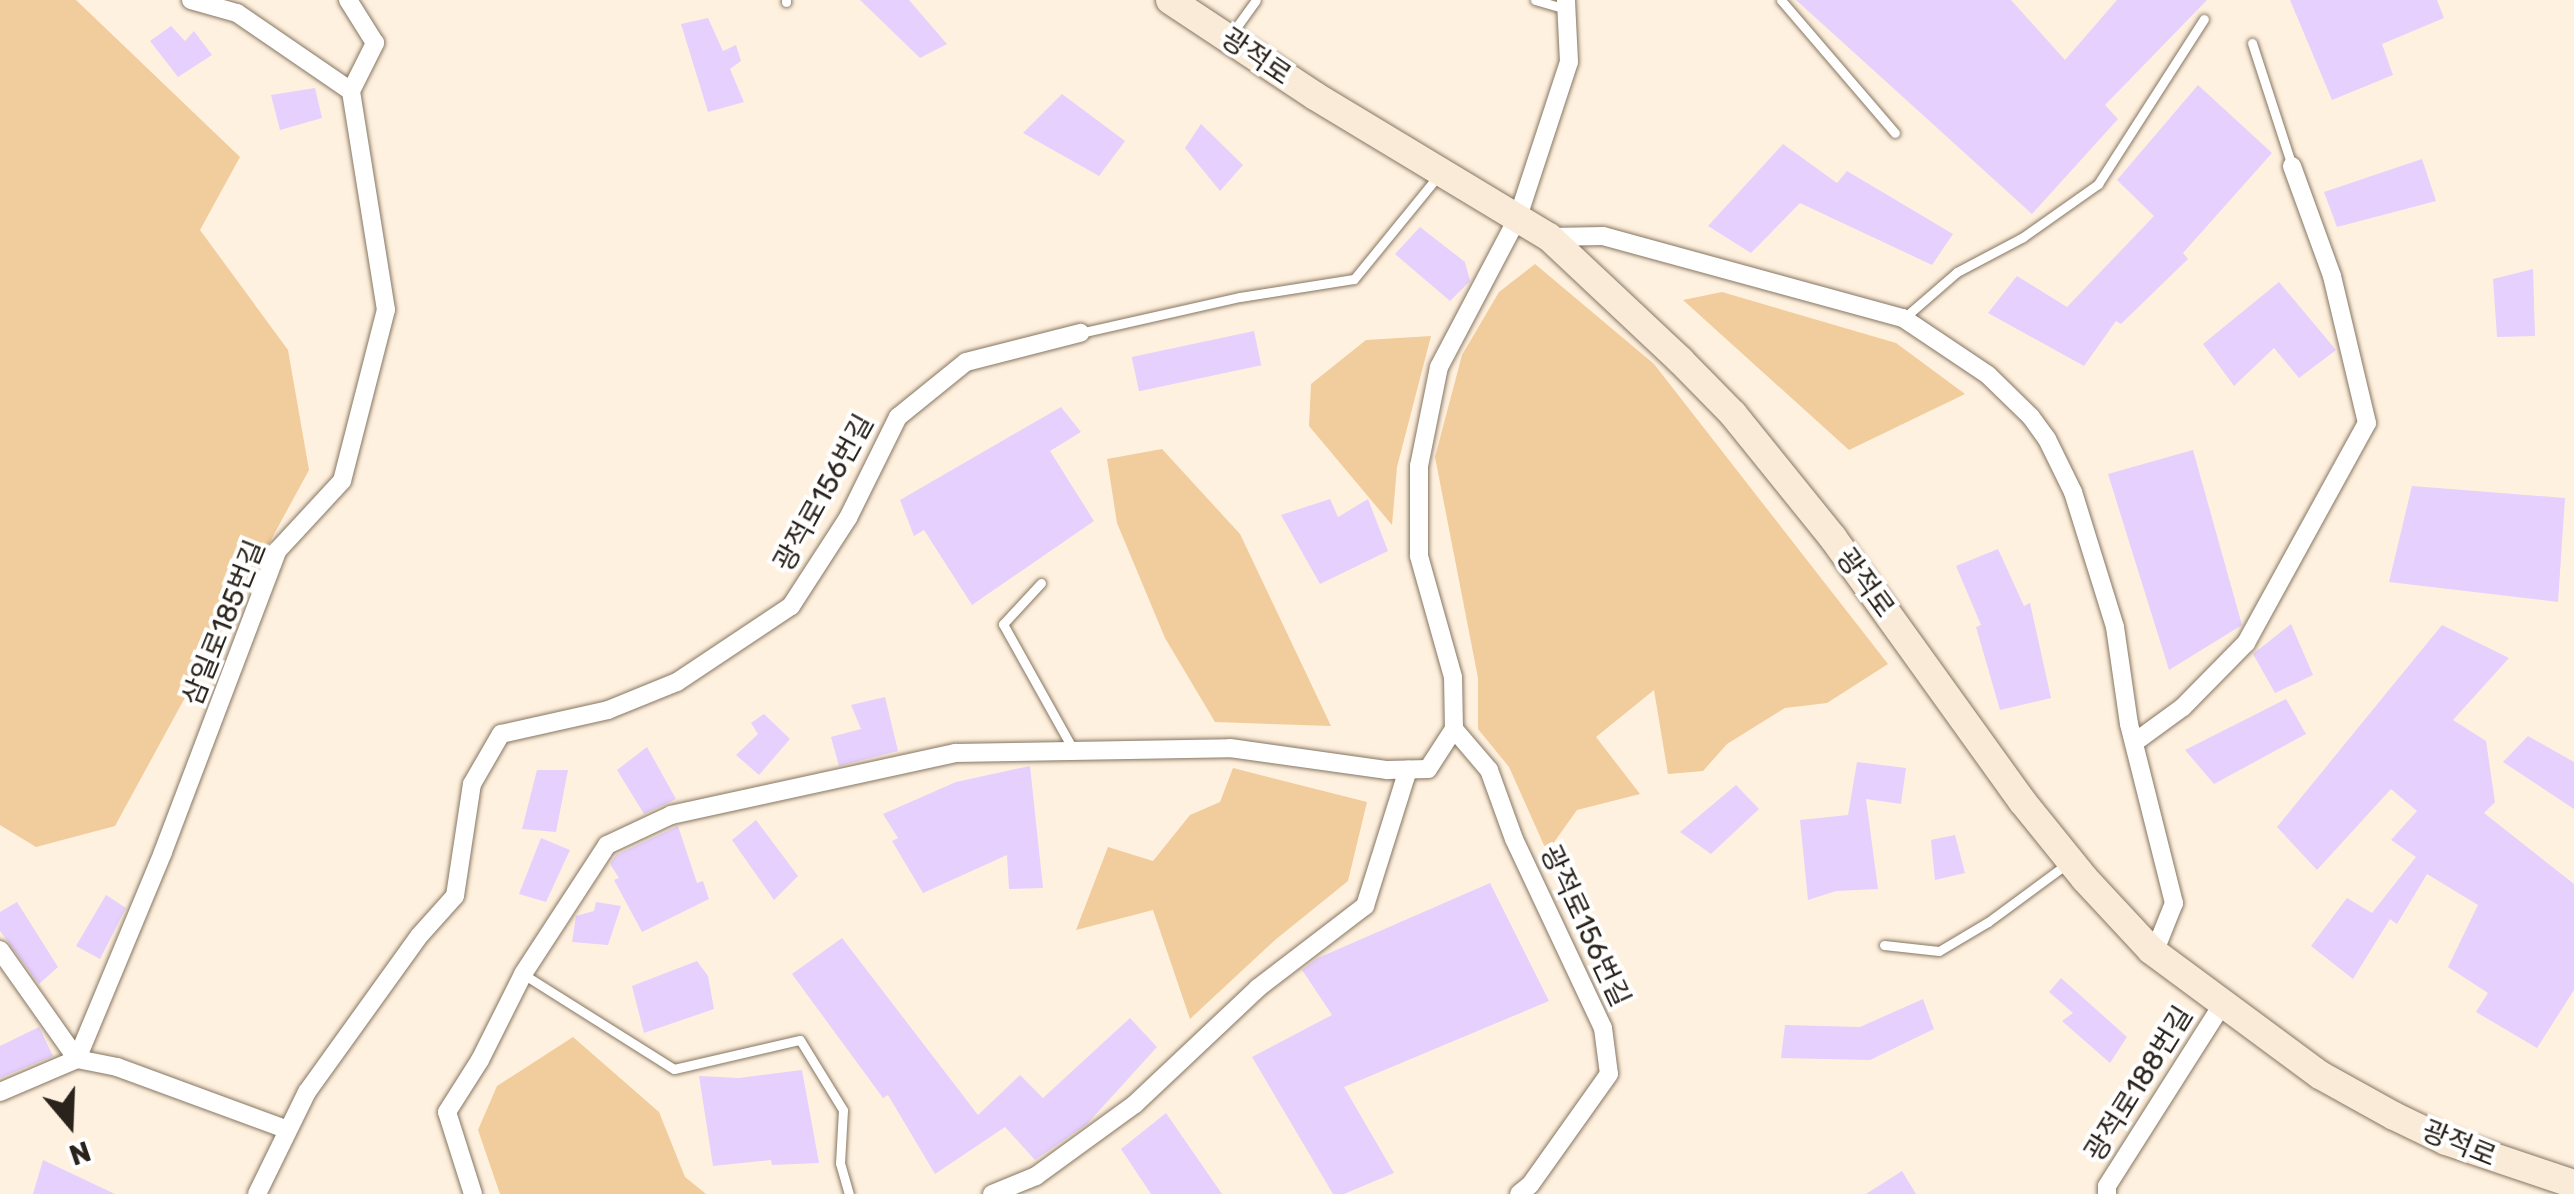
<!DOCTYPE html>
<html>
<head>
<meta charset="utf-8">
<style>
	body { margin:0 }
	#map { position:relative; width:2574px; height:1194px; overflow:hidden; background:#fff1df; font-family:Rubik,"Noto Sans KR",sans-serif }
	div>[style] { position:absolute }
	[style*='--x'] { left:calc(var(--x)*1px); top:calc(var(--y)*1px); width:calc(var(--w)*1px); rotate:calc(var(--a)*1deg) }
	.green>* { inset:0; background:#f1cc9c }
	.building>* { inset:0; background:#e6d0fd; transform-origin:0 0 }
	.roads { filter:drop-shadow(0 0 2px #867662) drop-shadow(0 0 2px #867662) }
	.lane>* { height:9px; margin:-4.5px; padding:0 4.5px; transform-origin:4.5px; border-radius:4.5px; background:#fff }
	.street>* { height:18px; margin:-9px; padding:0 9px; transform-origin:9px; border-radius:9px; background:#fff }
	.secondary>* { height:28px; margin:-14px; padding:0 14px; transform-origin:14px; border-radius:14px; background:#f9ebd8 }
	span { translate:-50% -50%; white-space:nowrap; text-align:center; line-height:1.15; -webkit-text-stroke:8px #fff; paint-order:stroke }
	.street-label { font-size:28px; color:#2a231b }
	.north { position:absolute; left:20px; top:1074px; width:100px; height:100px; -webkit-text-stroke:8px #fff; paint-order:stroke; rotate:161deg; font-size:28px; font-weight:700; line-height:40px; text-align:center; color:#2a231b }
	.north::after { content:''; display:block; margin:auto; width:35px; height:45px; background:#2a231b; clip-path:polygon(50% 0,100% 100%,50% 72%,0 100%) }
</style>
</head>
<body>
<div id="map">
	<div class="green">
		<div style="clip-path:polygon(0 0,76px 0,240px 157px,200px 230px,288px 350px,309px 470px,115px 826px,36px 847px,0 825px)"></div>
		<div style="clip-path:polygon(1535px 264px,1654px 364px,1888px 664px,1827px 703px,1785px 708px,1727px 744px,1703px 771px,1668px 774px,1654px 690px,1596px 737px,1640px 794px,1577px 810px,1547px 852px,1509px 767px,1478px 729px,1478px 678px,1435px 457px,1462px 355px,1499px 292px)"></div>
		<div style="clip-path:polygon(1722px 292px,1896px 343px,1965px 394px,1849px 450px,1683px 300px)"></div>
		<div style="clip-path:polygon(1431px 336px,1397px 467px,1392px 525px,1309px 426px,1311px 384px,1366px 340px)"></div>
		<div style="clip-path:polygon(1162px 449px,1240px 534px,1331px 726px,1215px 722px,1165px 638px,1117px 523px,1107px 459px)"></div>
		<div style="clip-path:polygon(1233px 768px,1367px 802px,1348px 881px,1275px 940px,1190px 1019px,1153px 910px,1076px 930px,1108px 847px,1153px 861px,1190px 815px,1220px 802px)"></div>
		<div style="clip-path:polygon(573px 1037px,659px 1112px,685px 1177px,706px 1194px,500px 1194px,478px 1130px,497px 1086px)"></div>
	</div>
	<div class="building">
		<div style="clip-path:polygon(860px 0,909px 0,947px 44px,920px 58px)"></div>
		<div style="clip-path:polygon(1796px 0,2011px 0,2065px 60px,2117px 0,2207px 0,2105px 105px,2118px 119px,2032px 214px)"></div>
		<div style="clip-path:polygon(2290px 0,2437px 0,2444px 18px,2382px 44px,2393px 75px,2332px 100px)"></div>
		<div style="clip-path:polygon(708px 18px,723px 51px,736px 45px,741px 61px,730px 69px,744px 102px,708px 112px,681px 24px)"></div>
		<div style="clip-path:polygon(171px 26px,185px 41px,194px 31px,212px 55px,178px 77px,150px 41px)"></div>
		<div style="clip-path:polygon(2198px 85px,2272px 153px,2183px 253px,2188px 259px,2121px 324px,2116px 321px,2084px 366px,1988px 313px,2017px 276px,2067px 307px,2154px 216px,2117px 180px)"></div>
		<div style="clip-path:polygon(315px 88px,322px 118px,280px 130px,271px 95px)"></div>
		<div style="clip-path:polygon(1062px 94px,1125px 141px,1099px 176px,1023px 133px)"></div>
		<div style="clip-path:polygon(1201px 124px,1243px 165px,1220px 191px,1185px 148px)"></div>
		<div style="clip-path:polygon(1783px 144px,1837px 183px,1847px 171px,1953px 234px,1932px 265px,1800px 203px,1751px 253px,1708px 226px)"></div>
		<div style="clip-path:polygon(2422px 159px,2436px 201px,2337px 227px,2324px 192px)"></div>
		<div style="clip-path:polygon(1420px 227px,1465px 262px,1470px 281px,1450px 301px,1395px 254px)"></div>
		<div style="clip-path:polygon(2533px 269px,2535px 336px,2497px 337px,2493px 279px)"></div>
		<div style="clip-path:polygon(2279px 282px,2336px 350px,2299px 378px,2274px 348px,2234px 386px,2203px 344px)"></div>
		<div style="left:1254px;top:331px;width:35px;height:125px;rotate:78deg"></div>
		<div style="clip-path:polygon(1061px 407px,1081px 432px,1050px 451px,1094px 521px,972px 605px,924px 530px,914px 536px,900px 500px)"></div>
		<div style="clip-path:polygon(2193px 450px,2242px 625px,2169px 670px,2108px 474px)"></div>
		<div style="clip-path:polygon(2412px 486px,2565px 498px,2558px 602px,2389px 582px)"></div>
		<div style="clip-path:polygon(1330px 499px,1338px 517px,1368px 499px,1388px 551px,1320px 584px,1281px 515px)"></div>
		<div style="clip-path:polygon(1998px 549px,2024px 606px,2030px 603px,2051px 698px,2000px 710px,1976px 627px,1981px 625px,1956px 566px)"></div>
		<div style="clip-path:polygon(2291px 624px,2313px 675px,2275px 693px,2253px 654px)"></div>
		<div style="clip-path:polygon(2442px 625px,2509px 658px,2453px 720px,2486px 741px,2495px 802px,2484px 813px,2574px 884px,2574px 990px,2537px 1048px,2476px 1012px,2488px 993px,2448px 967px,2478px 905px,2427px 874px,2397px 924px,2390px 919px,2353px 979px,2311px 946px,2347px 898px,2372px 913px,2416px 857px,2391px 840px,2417px 811px,2391px 789px,2317px 870px,2277px 827px)"></div>
		<div style="clip-path:polygon(885px 697px,898px 751px,839px 766px,831px 737px,861px 729px,851px 705px)"></div>
		<div style="clip-path:polygon(2286px 699px,2306px 734px,2214px 784px,2185px 750px)"></div>
		<div style="clip-path:polygon(764px 714px,790px 739px,759px 775px,736px 755px,758px 734px,751px 723px)"></div>
		<div style="clip-path:polygon(2528px 736px,2574px 762px,2574px 809px,2503px 762px)"></div>
		<div style="clip-path:polygon(647px 747px,676px 799px,644px 814px,617px 770px)"></div>
		<div style="clip-path:polygon(1857px 762px,1906px 768px,1901px 804px,1866px 799px,1878px 889px,1836px 891px,1808px 900px,1800px 820px,1848px 815px)"></div>
		<div style="clip-path:polygon(1030px 766px,1043px 888px,1009px 889px,1007px 855px,923px 893px,892px 841px,898px 838px,883px 814px,956px 782px)"></div>
		<div style="clip-path:polygon(537px 770px,568px 770px,556px 832px,522px 829px)"></div>
		<div style="clip-path:polygon(1736px 785px,1759px 809px,1711px 854px,1680px 832px)"></div>
		<div style="clip-path:polygon(756px 820px,798px 876px,774px 900px,732px 840px)"></div>
		<div style="clip-path:polygon(678px 826px,697px 883px,703px 881px,709px 899px,642px 932px,614px 880px,619px 878px,610px 864px,616px 855px)"></div>
		<div style="clip-path:polygon(1955px 835px,1965px 873px,1935px 880px,1931px 840px)"></div>
		<div style="clip-path:polygon(541px 838px,570px 850px,546px 902px,519px 894px)"></div>
		<div style="clip-path:polygon(1490px 883px,1549px 1001px,1344px 1087px,1394px 1173px,1344px 1194px,1333px 1194px,1252px 1057px,1332px 1015px,1302px 970px,1318px 958px)"></div>
		<div style="clip-path:polygon(106px 895px,126px 908px,100px 959px,76px 946px)"></div>
		<div style="clip-path:polygon(17px 902px,58px 967px,39px 984px,0 931px,0 912px)"></div>
		<div style="clip-path:polygon(596px 902px,621px 906px,608px 945px,572px 942px,576px 916px,594px 911px)"></div>
		<div style="clip-path:polygon(842px 938px,978px 1115px,1020px 1075px,1043px 1098px,1130px 1018px,1157px 1047px,1087px 1124px,1035px 1160px,1005px 1127px,935px 1174px,888px 1095px,883px 1098px,792px 974px)"></div>
		<div style="clip-path:polygon(697px 961px,708px 976px,714px 1009px,644px 1033px,632px 986px)"></div>
		<div style="clip-path:polygon(2061px 978px,2127px 1037px,2110px 1063px,2062px 1021px,2073px 1013px,2049px 992px)"></div>
		<div style="clip-path:polygon(1923px 999px,1934px 1029px,1870px 1060px,1781px 1058px,1785px 1025px,1860px 1027px)"></div>
		<div style="clip-path:polygon(39px 1027px,53px 1056px,0 1078px,0 1046px)"></div>
		<div style="clip-path:polygon(802px 1070px,819px 1163px,772px 1165px,771px 1160px,713px 1166px,699px 1076px,739px 1078px)"></div>
		<div style="clip-path:polygon(1166px 1113px,1222px 1194px,1151px 1194px,1121px 1149px)"></div>
		<div style="clip-path:polygon(43px 1160px,115px 1194px,33px 1194px)"></div>
		<div style="clip-path:polygon(1902px 1171px,1916px 1194px,1866px 1194px)"></div>
	</div>
	<div class="roads">
		<div class="lane">
			<div style="--x:786;--y:0;--w:2;--a:90"></div>
			<div style="--x:1535;--y:0;--w:33;--a:16"></div>
			<div style="--x:1781;--y:0;--w:175;--a:49.4"></div>
			<div style="--x:1230;--y:36;--w:44;--a:-54.2"></div>
			<div style="--x:2252;--y:43;--w:129;--a:72"></div>
			<div style="--x:1904;--y:318;--w:70;--a:-41"></div>
			<div style="--x:1957;--y:272;--w:75;--a:-27.9"></div>
			<div style="--x:2023;--y:237;--w:92;--a:-35.2"></div>
			<div style="--x:2098;--y:184;--w:196;--a:-57.3"></div>
			<div style="--x:1080;--y:333;--w:164;--a:-12.7"></div>
			<div style="--x:1240;--y:297;--w:115;--a:-9"></div>
			<div style="--x:1354;--y:279;--w:133;--a:-50.8"></div>
			<div style="--x:1041;--y:583;--w:56;--a:132.8"></div>
			<div style="--x:1003;--y:624;--w:143;--a:60.8"></div>
			<div style="--x:1884;--y:945;--w:55;--a:6.2"></div>
			<div style="--x:1939;--y:951;--w:57;--a:-30.6"></div>
			<div style="--x:1988;--y:922;--w:99;--a:-36.4"></div>
			<div style="--x:523;--y:974;--w:178;--a:32.2"></div>
			<div style="--x:674;--y:1069;--w:129;--a:-13"></div>
			<div style="--x:800;--y:1040;--w:82;--a:58.4"></div>
			<div style="--x:843;--y:1110;--w:53;--a:93.2"></div>
			<div style="--x:840;--y:1163;--w:32;--a:74"></div>
		</div>
		<div class="street">
			<div style="--x:191;--y:0;--w:48;--a:15.8"></div>
			<div style="--x:237;--y:13;--w:138;--a:34.4"></div>
			<div style="--x:1549;--y:237;--w:54;--a:-1.1"></div>
			<div style="--x:1603;--y:236;--w:311;--a:15.3"></div>
			<div style="--x:1903;--y:318;--w:102;--a:33.8"></div>
			<div style="--x:1988;--y:375;--w:60;--a:44.3"></div>
			<div style="--x:2031;--y:417;--w:27;--a:54"></div>
			<div style="--x:2047;--y:439;--w:59;--a:63.9"></div>
			<div style="--x:2073;--y:492;--w:141;--a:72.7"></div>
			<div style="--x:2115;--y:627;--w:98;--a:81.8"></div>
			<div style="--x:2129;--y:724;--w:185;--a:75.9"></div>
			<div style="--x:2174;--y:903;--w:54;--a:111.8"></div>
			<div style="--x:1454;--y:729;--w:54;--a:49.5"></div>
			<div style="--x:1489;--y:770;--w:73;--a:70.1"></div>
			<div style="--x:1514;--y:839;--w:209;--a:64.8"></div>
			<div style="--x:1603;--y:1028;--w:46;--a:82.6"></div>
			<div style="--x:1609;--y:1074;--w:136;--a:125.4"></div>
			<div style="--x:1530;--y:1185;--w:14;--a:141"></div>
			<div style="--x:2135;--y:742;--w:59;--a:-36.1"></div>
			<div style="--x:2183;--y:707;--w:90;--a:-45.5"></div>
			<div style="--x:2246;--y:643;--w:251;--a:-61.2"></div>
			<div style="--x:2367;--y:423;--w:151;--a:-103.4"></div>
			<div style="--x:2332;--y:276;--w:117;--a:-110"></div>
			<div style="--x:0;--y:950;--w:133;--a:54.8"></div>
			<div style="--x:77;--y:1059;--w:41;--a:11.3"></div>
			<div style="--x:117;--y:1067;--w:182;--a:20.2"></div>
			<div style="--x:0;--y:1092;--w:84;--a:-23.2"></div>
			<div style="--x:77;--y:1059;--w:224;--a:-67.4"></div>
			<div style="--x:163;--y:852;--w:323;--a:-69.2"></div>
			<div style="--x:278;--y:550;--w:94;--a:-47.2"></div>
			<div style="--x:342;--y:481;--w:177;--a:-75.6"></div>
			<div style="--x:386;--y:310;--w:222;--a:-99.1"></div>
			<div style="--x:351;--y:91;--w:54;--a:-63.4"></div>
			<div style="--x:375;--y:43;--w:51;--a:-122.1"></div>
			<div style="--x:257;--y:1194;--w:114;--a:-63.9"></div>
			<div style="--x:307;--y:1092;--w:193;--a:-54.3"></div>
			<div style="--x:420;--y:935;--w:52;--a:-48.1"></div>
			<div style="--x:455;--y:896;--w:113;--a:-81.4"></div>
			<div style="--x:472;--y:784;--w:58;--a:-59.9"></div>
			<div style="--x:501;--y:734;--w:110;--a:-12.6"></div>
			<div style="--x:608;--y:710;--w:74;--a:-22.1"></div>
			<div style="--x:677;--y:682;--w:137;--a:-33.7"></div>
			<div style="--x:791;--y:606;--w:105;--a:-57.1"></div>
			<div style="--x:848;--y:518;--w:113;--a:-63.7"></div>
			<div style="--x:898;--y:417;--w:87;--a:-39"></div>
			<div style="--x:966;--y:362;--w:118;--a:-14.3"></div>
			<div style="--x:473;--y:1194;--w:86;--a:-107.6"></div>
			<div style="--x:447;--y:1112;--w:62;--a:-57.6"></div>
			<div style="--x:480;--y:1060;--w:96;--a:-63.4"></div>
			<div style="--x:523;--y:974;--w:154;--a:-56.9"></div>
			<div style="--x:607;--y:845;--w:71;--a:-25.1"></div>
			<div style="--x:671;--y:815;--w:291;--a:-12.3"></div>
			<div style="--x:955;--y:753;--w:275;--a:-1"></div>
			<div style="--x:1230;--y:748;--w:159;--a:8"></div>
			<div style="--x:1387;--y:770;--w:41;--a:-1.4"></div>
			<div style="--x:1428;--y:769;--w:48;--a:-57"></div>
			<div style="--x:1454;--y:729;--w:52;--a:-91.1"></div>
			<div style="--x:1453;--y:677;--w:126;--a:-105.7"></div>
			<div style="--x:1419;--y:556;--w:90;--a:-90"></div>
			<div style="--x:1419;--y:466;--w:101;--a:-78.6"></div>
			<div style="--x:1439;--y:367;--w:170;--a:-62.2"></div>
			<div style="--x:1518;--y:217;--w:163;--a:-71.8"></div>
			<div style="--x:1569;--y:62;--w:62;--a:-92.8"></div>
			<div style="--x:992;--y:1194;--w:48;--a:-22.2"></div>
			<div style="--x:1036;--y:1176;--w:122;--a:-36"></div>
			<div style="--x:1135;--y:1104;--w:169;--a:-43.3"></div>
			<div style="--x:1258;--y:988;--w:135;--a:-37.5"></div>
			<div style="--x:1365;--y:906;--w:143;--a:-72.5"></div>
			<div style="--x:2107;--y:1194;--w:8;--a:-90"></div>
			<div style="--x:2107;--y:1186;--w:214;--a:-57.6"></div>
		</div>
		<div class="secondary">
			<div style="--x:1170;--y:0;--w:174;--a:33.5"></div>
			<div style="--x:1315;--y:96;--w:273;--a:31.1"></div>
			<div style="--x:1549;--y:237;--w:180;--a:43.2"></div>
			<div style="--x:1680;--y:360;--w:76;--a:45.5"></div>
			<div style="--x:1733;--y:414;--w:159;--a:51.1"></div>
			<div style="--x:1833;--y:538;--w:324;--a:54.3"></div>
			<div style="--x:2022;--y:801;--w:100;--a:51.1"></div>
			<div style="--x:2085;--y:879;--w:97;--a:47.1"></div>
			<div style="--x:2151;--y:950;--w:210;--a:36.5"></div>
			<div style="--x:2320;--y:1075;--w:85;--a:29"></div>
			<div style="--x:2394;--y:1116;--w:58;--a:25.7"></div>
			<div style="--x:2446;--y:1141;--w:135;--a:18.6"></div>
		</div>
	</div>
	<div class="street-label">
		<span style="left:1256px;top:57px;rotate:34deg">광적로</span>
		<span style="left:824px;top:493px;rotate:-61deg">광적로156번길</span>
		<span style="left:1865px;top:583px;rotate:54deg">광적로</span>
		<span style="left:224px;top:623px;rotate:-68deg">삼일로185번길</span>
		<span style="left:1585px;top:926px;rotate:65deg">광적로156번길</span>
		<span style="left:2139px;top:1084px;rotate:-58deg">광적로188번길</span>
		<span style="left:2459px;top:1144px;rotate:22deg">광적로</span>
	</div>
	<div class="north">N</div>
</div>
</body>
</html>
